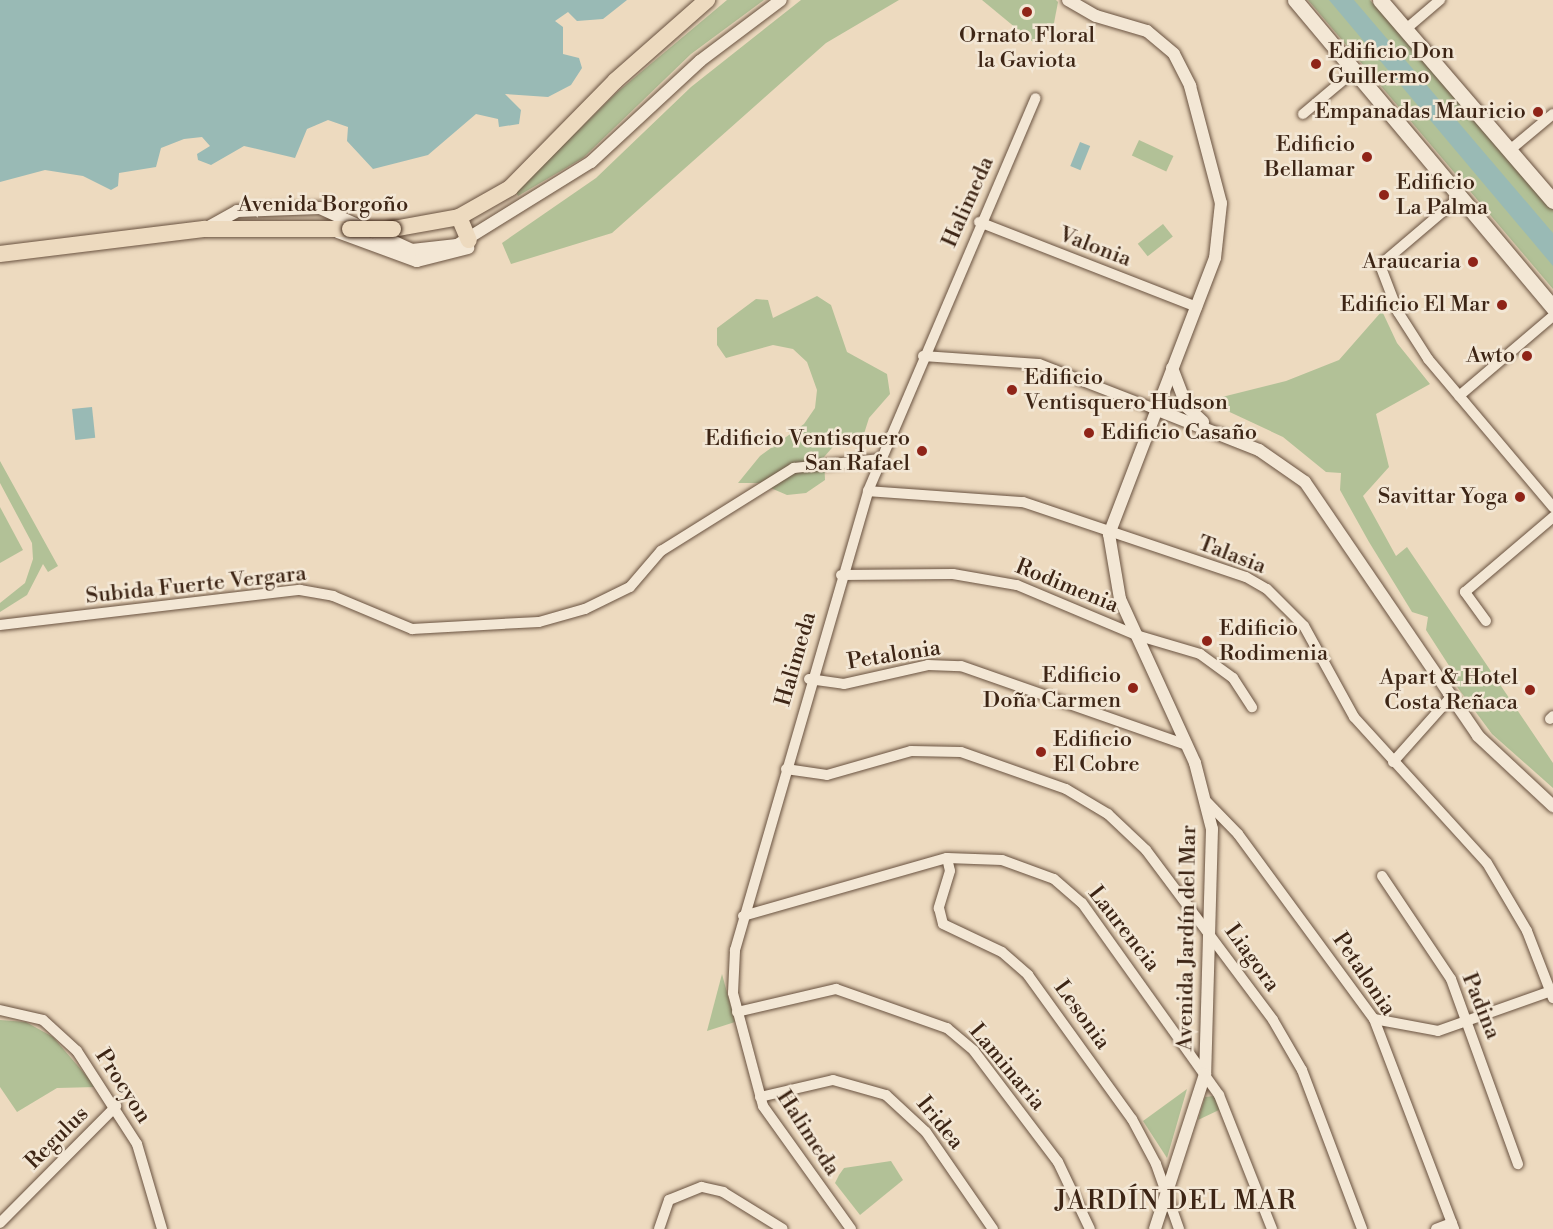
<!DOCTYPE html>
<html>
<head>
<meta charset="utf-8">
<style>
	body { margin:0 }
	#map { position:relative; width:1553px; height:1229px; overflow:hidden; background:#eddabf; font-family:"Libre Bodoni",serif }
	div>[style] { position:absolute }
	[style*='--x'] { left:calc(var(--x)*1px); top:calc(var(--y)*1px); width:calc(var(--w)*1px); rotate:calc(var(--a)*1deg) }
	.green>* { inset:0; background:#b2c197; transform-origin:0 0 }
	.water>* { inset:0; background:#99bab5; transform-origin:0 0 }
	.roads { filter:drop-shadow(0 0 2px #695240) drop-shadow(0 0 2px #695240) }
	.minor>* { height:10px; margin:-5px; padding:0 5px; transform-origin:5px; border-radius:5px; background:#f3e7d5 }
	.tertiary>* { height:12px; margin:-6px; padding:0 6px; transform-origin:6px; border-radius:6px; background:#f3e7d5 }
	.secondary>* { height:15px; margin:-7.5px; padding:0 7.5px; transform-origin:7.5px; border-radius:7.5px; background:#f3e7d5 }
	.primary>* { height:16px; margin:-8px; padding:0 8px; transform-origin:8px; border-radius:8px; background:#eddabf }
	.bridges { filter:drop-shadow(0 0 2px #3d2515) drop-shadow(0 0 2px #3d2515) }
	.primary-bridge>* { height:16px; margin:-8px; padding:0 8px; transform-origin:8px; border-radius:8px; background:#eddabf }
	.dots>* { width:16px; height:16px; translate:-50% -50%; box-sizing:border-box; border:3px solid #f3e7d5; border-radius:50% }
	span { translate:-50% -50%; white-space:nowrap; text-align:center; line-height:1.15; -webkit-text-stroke:5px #f3e7d5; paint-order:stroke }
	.poi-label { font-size:22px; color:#3d2515 }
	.left { translate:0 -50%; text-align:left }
	.right { translate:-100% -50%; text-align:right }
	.street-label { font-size:22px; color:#3d2515 }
	.quarter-label { font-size:26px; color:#3d2515; letter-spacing:1.5px }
</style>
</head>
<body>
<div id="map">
	<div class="green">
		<div style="clip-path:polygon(727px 0,764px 0,691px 54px,583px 158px,518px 196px,516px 192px,616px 93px)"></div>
		<div style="clip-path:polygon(801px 0,899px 0,826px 43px,612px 233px,511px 264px,502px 243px,596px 178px,691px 87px)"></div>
		<div style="clip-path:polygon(982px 0,1056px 0,1058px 2px,1054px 23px,1033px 42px)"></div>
		<div style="clip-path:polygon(1308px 0,1370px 0,1553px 208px,1553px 289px)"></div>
		<div style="left:1139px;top:140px;width:38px;height:17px;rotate:25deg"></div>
		<div style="left:1163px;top:224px;width:16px;height:32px;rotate:52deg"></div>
		<div style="clip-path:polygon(817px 296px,831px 305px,847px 352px,887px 374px,890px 394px,869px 418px,862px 440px,838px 441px,824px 457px,825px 480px,806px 493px,787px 495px,759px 483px,738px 483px,760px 456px,804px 424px,815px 408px,817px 390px,807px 362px,793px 349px,773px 345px,726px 358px,717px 345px,717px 328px,756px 299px,768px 300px,773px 318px)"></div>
		<div style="clip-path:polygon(1382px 311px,1397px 343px,1430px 384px,1376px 414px,1389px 467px,1363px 496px,1396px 556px,1407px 547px,1553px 763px,1553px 788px,1492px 734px,1452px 680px,1457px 678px,1426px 630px,1428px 617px,1412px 612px,1369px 542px,1340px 490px,1341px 473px,1326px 472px,1283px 437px,1206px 401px,1286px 381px,1339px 360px)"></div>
		<div style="clip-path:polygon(0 461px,58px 566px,48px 572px,43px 564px,27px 595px,0 612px,0 603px,25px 583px,33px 559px,32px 543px,0 483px)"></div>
		<div style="clip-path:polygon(0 507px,23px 550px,0 563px)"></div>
		<div style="clip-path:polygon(722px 974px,735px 1022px,707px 1031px)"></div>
		<div style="clip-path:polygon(0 1020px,26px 1022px,53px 1037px,96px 1087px,57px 1088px,17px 1112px,0 1087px)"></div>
		<div style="clip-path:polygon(1187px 1089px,1167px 1158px,1143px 1121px)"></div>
		<div style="clip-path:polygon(1214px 1096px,1221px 1109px,1198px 1120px,1205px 1097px)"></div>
		<div style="clip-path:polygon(891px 1161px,903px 1180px,860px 1215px,835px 1183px,839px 1175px,844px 1168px)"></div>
	</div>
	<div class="water">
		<div style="clip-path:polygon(0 0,627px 0,603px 19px,577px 21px,568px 12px,555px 21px,563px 27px,563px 54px,579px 58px,582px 68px,571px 85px,548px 97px,505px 94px,521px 110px,519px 124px,499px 127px,498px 119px,476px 114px,428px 155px,373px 169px,347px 141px,348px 127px,328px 120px,307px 129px,295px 158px,244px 146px,211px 165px,198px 160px,197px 154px,210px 146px,202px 137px,184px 139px,161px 148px,156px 167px,119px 173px,118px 186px,111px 190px,83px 176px,45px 170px,0 182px)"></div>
		<div style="clip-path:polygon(1329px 0,1354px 0,1553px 233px,1553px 266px)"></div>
		<div style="left:1080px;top:142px;width:11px;height:26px;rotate:22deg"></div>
		<div style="left:92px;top:407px;width:31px;height:20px;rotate:84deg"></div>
	</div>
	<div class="roads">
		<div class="minor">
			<div style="--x:1406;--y:29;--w:45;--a:-40.5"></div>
			<div style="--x:1303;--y:114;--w:67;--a:-40.1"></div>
			<div style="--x:1510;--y:150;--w:56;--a:-39.9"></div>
			<div style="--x:1460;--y:197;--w:105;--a:139.6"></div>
			<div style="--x:1380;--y:265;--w:50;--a:69"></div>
			<div style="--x:1398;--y:312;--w:56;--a:57.4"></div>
			<div style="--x:1428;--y:359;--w:194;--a:49.8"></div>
			<div style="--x:979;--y:222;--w:234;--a:21.3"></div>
			<div style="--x:923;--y:356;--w:116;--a:3.9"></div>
			<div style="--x:1039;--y:364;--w:124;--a:21.2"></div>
			<div style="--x:1459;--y:396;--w:123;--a:-40.4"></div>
			<div style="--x:868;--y:491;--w:155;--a:4.1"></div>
			<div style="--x:1023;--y:502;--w:235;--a:18.6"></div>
			<div style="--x:1246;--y:577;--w:24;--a:30"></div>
			<div style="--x:1267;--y:589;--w:52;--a:45"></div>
			<div style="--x:1304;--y:626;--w:104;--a:61.2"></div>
			<div style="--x:1354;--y:717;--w:197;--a:47.7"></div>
			<div style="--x:1487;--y:863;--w:79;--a:59.5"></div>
			<div style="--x:1527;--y:931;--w:72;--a:68.8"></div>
			<div style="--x:841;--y:575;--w:112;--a:-0.5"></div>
			<div style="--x:953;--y:574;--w:65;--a:9.8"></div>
			<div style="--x:1017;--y:585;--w:129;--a:22.8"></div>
			<div style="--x:1136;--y:635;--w:67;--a:16.5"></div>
			<div style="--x:1200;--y:654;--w:41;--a:36"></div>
			<div style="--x:1233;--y:678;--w:35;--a:57"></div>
			<div style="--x:1486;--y:621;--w:36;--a:-126"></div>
			<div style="--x:1465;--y:592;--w:116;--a:-40.4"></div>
			<div style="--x:0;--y:625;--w:302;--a:-6.7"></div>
			<div style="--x:300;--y:590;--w:34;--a:10"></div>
			<div style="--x:333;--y:596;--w:86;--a:22.7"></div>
			<div style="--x:412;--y:629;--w:127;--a:-3.2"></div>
			<div style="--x:539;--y:622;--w:48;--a:-15.8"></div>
			<div style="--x:585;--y:609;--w:50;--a:-26.1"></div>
			<div style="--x:630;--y:587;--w:48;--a:-49.3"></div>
			<div style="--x:661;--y:551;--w:157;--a:-32"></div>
			<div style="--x:794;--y:468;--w:87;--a:-5.9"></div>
			<div style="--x:809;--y:679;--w:35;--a:8"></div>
			<div style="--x:844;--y:684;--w:86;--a:-12.7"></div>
			<div style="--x:928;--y:665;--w:33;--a:2"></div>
			<div style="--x:961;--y:666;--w:239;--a:19.3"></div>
			<div style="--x:1550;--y:719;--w:4;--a:-45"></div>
			<div style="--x:1393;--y:762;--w:86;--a:-48.3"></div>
			<div style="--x:786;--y:769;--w:41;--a:8.3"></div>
			<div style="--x:827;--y:775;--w:87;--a:-15.9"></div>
			<div style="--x:911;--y:751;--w:50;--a:1.1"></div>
			<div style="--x:961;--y:752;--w:111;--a:19.4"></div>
			<div style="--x:1066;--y:789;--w:49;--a:30.8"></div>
			<div style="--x:1108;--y:814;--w:52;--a:43.5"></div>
			<div style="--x:1146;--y:850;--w:212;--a:53.2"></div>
			<div style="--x:1273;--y:1020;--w:58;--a:59.9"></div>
			<div style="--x:1302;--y:1070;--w:170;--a:69.3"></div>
			<div style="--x:1207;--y:802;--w:45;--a:45.9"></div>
			<div style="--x:1238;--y:834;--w:230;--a:53.7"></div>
			<div style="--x:1374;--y:1019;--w:225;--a:69.1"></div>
			<div style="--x:947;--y:858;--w:13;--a:77"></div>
			<div style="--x:950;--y:871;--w:39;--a:107"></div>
			<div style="--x:939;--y:908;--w:16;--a:76"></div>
			<div style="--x:943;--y:924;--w:65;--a:25.4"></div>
			<div style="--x:1002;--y:952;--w:35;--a:41"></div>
			<div style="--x:1028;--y:975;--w:178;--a:54.2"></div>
			<div style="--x:1132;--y:1119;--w:51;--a:61.9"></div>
			<div style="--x:1156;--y:1164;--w:69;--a:70.5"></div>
			<div style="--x:1382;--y:876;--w:124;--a:56.2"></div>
			<div style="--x:1451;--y:979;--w:197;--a:70.1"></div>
			<div style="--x:743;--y:916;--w:212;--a:-15.9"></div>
			<div style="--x:947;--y:858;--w:55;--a:2.1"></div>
			<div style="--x:1002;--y:860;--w:55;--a:20.1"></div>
			<div style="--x:1054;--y:879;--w:37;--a:41"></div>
			<div style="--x:1082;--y:903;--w:236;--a:54.5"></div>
			<div style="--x:1219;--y:1095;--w:144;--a:68.4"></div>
			<div style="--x:0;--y:1010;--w:44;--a:13.1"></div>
			<div style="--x:43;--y:1020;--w:46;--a:42.4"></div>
			<div style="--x:77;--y:1051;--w:111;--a:57.2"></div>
			<div style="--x:137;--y:1144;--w:89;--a:73.6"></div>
			<div style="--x:737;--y:1012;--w:102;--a:-13.1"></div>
			<div style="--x:836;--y:989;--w:118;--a:19.4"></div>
			<div style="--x:947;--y:1028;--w:35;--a:40"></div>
			<div style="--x:974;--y:1051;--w:139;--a:52.9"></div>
			<div style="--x:1058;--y:1162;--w:74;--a:64.5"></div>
			<div style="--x:1374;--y:1019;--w:65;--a:10.6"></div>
			<div style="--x:1438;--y:1031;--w:120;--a:-19.5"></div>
			<div style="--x:760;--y:1097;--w:75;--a:-13.1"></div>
			<div style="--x:833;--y:1080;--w:55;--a:15.8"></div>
			<div style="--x:886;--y:1095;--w:54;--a:42.8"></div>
			<div style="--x:926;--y:1132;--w:118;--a:55.4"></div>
			<div style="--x:0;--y:1223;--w:165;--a:-45.2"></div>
			<div style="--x:659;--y:1229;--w:31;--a:-71"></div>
			<div style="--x:669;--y:1200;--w:35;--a:-22"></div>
			<div style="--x:702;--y:1187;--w:22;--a:13"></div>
			<div style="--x:723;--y:1192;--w:70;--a:31.7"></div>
			<div style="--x:851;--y:1229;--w:151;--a:-125.6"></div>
			<div style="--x:763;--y:1106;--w:117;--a:-104.9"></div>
			<div style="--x:733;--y:993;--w:43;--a:-87.3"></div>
			<div style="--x:735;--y:950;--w:478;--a:-73.8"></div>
			<div style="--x:868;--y:491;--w:427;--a:-66.9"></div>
			<div style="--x:1436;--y:1229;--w:17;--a:-21"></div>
		</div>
		<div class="tertiary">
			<div style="--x:1068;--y:0;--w:32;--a:30"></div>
			<div style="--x:1096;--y:16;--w:53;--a:16.4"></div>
			<div style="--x:1147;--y:31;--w:35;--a:40"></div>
			<div style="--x:1174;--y:54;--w:36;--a:63"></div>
			<div style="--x:1190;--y:86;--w:121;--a:75.2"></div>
			<div style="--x:1221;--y:203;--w:55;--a:96.2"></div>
			<div style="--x:1215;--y:258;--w:296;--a:111"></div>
			<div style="--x:1109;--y:534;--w:66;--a:80.4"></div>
			<div style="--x:1120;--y:599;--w:180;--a:65.4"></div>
			<div style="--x:1195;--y:763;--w:68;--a:75.6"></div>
			<div style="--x:1212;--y:829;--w:245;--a:91.6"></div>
			<div style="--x:1205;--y:1074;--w:163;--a:107.9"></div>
			<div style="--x:205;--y:229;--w:37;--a:-29"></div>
			<div style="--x:237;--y:211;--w:83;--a:-2.1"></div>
			<div style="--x:320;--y:208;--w:101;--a:24.5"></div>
			<div style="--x:412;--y:250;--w:45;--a:-6.3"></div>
			<div style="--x:457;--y:245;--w:158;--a:-31.8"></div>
			<div style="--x:591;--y:162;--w:149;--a:-42.8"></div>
			<div style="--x:700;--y:61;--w:101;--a:-37"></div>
			<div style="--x:338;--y:232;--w:84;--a:20.2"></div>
			<div style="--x:417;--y:261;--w:53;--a:-14.3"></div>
			<div style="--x:1172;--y:368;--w:42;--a:69"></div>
			<div style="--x:1187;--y:407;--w:22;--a:43"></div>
			<div style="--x:1155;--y:409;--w:112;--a:21.5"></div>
			<div style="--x:1259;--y:450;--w:56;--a:34.8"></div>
			<div style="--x:1305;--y:482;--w:307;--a:55.7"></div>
			<div style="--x:1478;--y:736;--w:103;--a:43"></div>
		</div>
		<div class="secondary">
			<div style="--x:1295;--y:0;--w:402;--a:50"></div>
			<div style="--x:1380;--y:0;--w:265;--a:49.3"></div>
		</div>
		<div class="primary">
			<div style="--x:459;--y:217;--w:25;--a:67"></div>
			<div style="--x:393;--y:229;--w:67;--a:-10.3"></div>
			<div style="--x:459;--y:217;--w:59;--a:-29.6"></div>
			<div style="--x:510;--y:188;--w:150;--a:-45.5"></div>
			<div style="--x:615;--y:81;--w:123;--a:-41.4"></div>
			<div style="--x:0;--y:254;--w:207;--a:-7"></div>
			<div style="--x:205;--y:229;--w:145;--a:0"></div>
		</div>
	</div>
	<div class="bridges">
		<div class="primary-bridge">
			<div style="--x:350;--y:229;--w:43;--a:0"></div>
		</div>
	</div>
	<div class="dots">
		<div style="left:1027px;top:12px;background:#8f2418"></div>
		<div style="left:1316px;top:64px;background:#8f2418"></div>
		<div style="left:1538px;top:112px;background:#8f2418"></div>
		<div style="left:1367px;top:157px;background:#8f2418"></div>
		<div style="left:1384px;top:195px;background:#8f2418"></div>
		<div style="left:1473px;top:262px;background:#8f2418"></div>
		<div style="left:1502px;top:305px;background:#8f2418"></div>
		<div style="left:1527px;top:356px;background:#8f2418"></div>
		<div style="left:1012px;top:390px;background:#8f2418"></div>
		<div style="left:1089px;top:433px;background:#8f2418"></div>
		<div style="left:922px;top:451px;background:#8f2418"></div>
		<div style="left:1520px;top:497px;background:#8f2418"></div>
		<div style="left:1207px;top:641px;background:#8f2418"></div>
		<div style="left:1133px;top:688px;background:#8f2418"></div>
		<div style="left:1530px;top:690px;background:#8f2418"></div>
		<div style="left:1041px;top:752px;background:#8f2418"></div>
	</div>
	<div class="poi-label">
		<span style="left:1027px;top:48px">Ornato Floral<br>la Gaviota</span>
		<span class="left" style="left:1328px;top:64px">Edificio Don<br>Guillermo</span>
		<span class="right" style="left:1526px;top:112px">Empanadas Mauricio</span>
		<span class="right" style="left:1355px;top:157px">Edificio<br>Bellamar</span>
		<span class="left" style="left:1396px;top:195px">Edificio<br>La Palma</span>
		<span class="right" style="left:1461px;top:262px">Araucaria</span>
		<span class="right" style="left:1490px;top:305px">Edificio El Mar</span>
		<span class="right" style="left:1515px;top:356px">Awto</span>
		<span class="left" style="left:1024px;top:390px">Edificio<br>Ventisquero Hudson</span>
		<span class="left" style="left:1101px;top:433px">Edificio Casaño</span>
		<span class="right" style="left:910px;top:451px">Edificio Ventisquero<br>San Rafael</span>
		<span class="right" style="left:1508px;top:497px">Savittar Yoga</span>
		<span class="left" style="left:1219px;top:641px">Edificio<br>Rodimenia</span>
		<span class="right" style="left:1121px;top:688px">Edificio<br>Doña Carmen</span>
		<span class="right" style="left:1518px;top:690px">Apart &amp; Hotel<br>Costa Reñaca</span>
		<span class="left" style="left:1053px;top:752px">Edificio<br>El Cobre</span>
	</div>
	<div class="street-label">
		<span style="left:968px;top:202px;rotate:-66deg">Halimeda</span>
		<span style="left:323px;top:205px">Avenida Borgoño</span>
		<span style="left:1095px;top:247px;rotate:21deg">Valonia</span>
		<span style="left:1232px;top:555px;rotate:21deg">Talasia</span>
		<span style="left:196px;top:585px;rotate:-6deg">Subida Fuerte Vergara</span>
		<span style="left:1067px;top:586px;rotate:22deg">Rodimenia</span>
		<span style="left:894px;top:655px;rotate:-9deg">Petalonia</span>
		<span style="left:796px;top:659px;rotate:-74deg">Halimeda</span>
		<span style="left:1124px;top:929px;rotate:52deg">Laurencia</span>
		<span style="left:1187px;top:938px;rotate:-89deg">Avenida Jardín del Mar</span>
		<span style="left:1252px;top:958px;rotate:54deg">Liagora</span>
		<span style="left:1364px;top:974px;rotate:56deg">Petalonia</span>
		<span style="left:1481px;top:1006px;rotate:68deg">Padina</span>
		<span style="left:1082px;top:1015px;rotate:54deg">Lesonia</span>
		<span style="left:1007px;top:1067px;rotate:50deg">Laminaria</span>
		<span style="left:123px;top:1086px;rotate:57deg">Procyon</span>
		<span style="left:940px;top:1123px;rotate:51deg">Iridea</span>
		<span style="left:808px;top:1133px;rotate:57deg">Halimeda</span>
		<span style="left:57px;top:1138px;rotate:-45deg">Regulus</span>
	</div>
	<div class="quarter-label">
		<span style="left:1176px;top:1202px">JARDÍN DEL MAR</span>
	</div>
</div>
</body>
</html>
